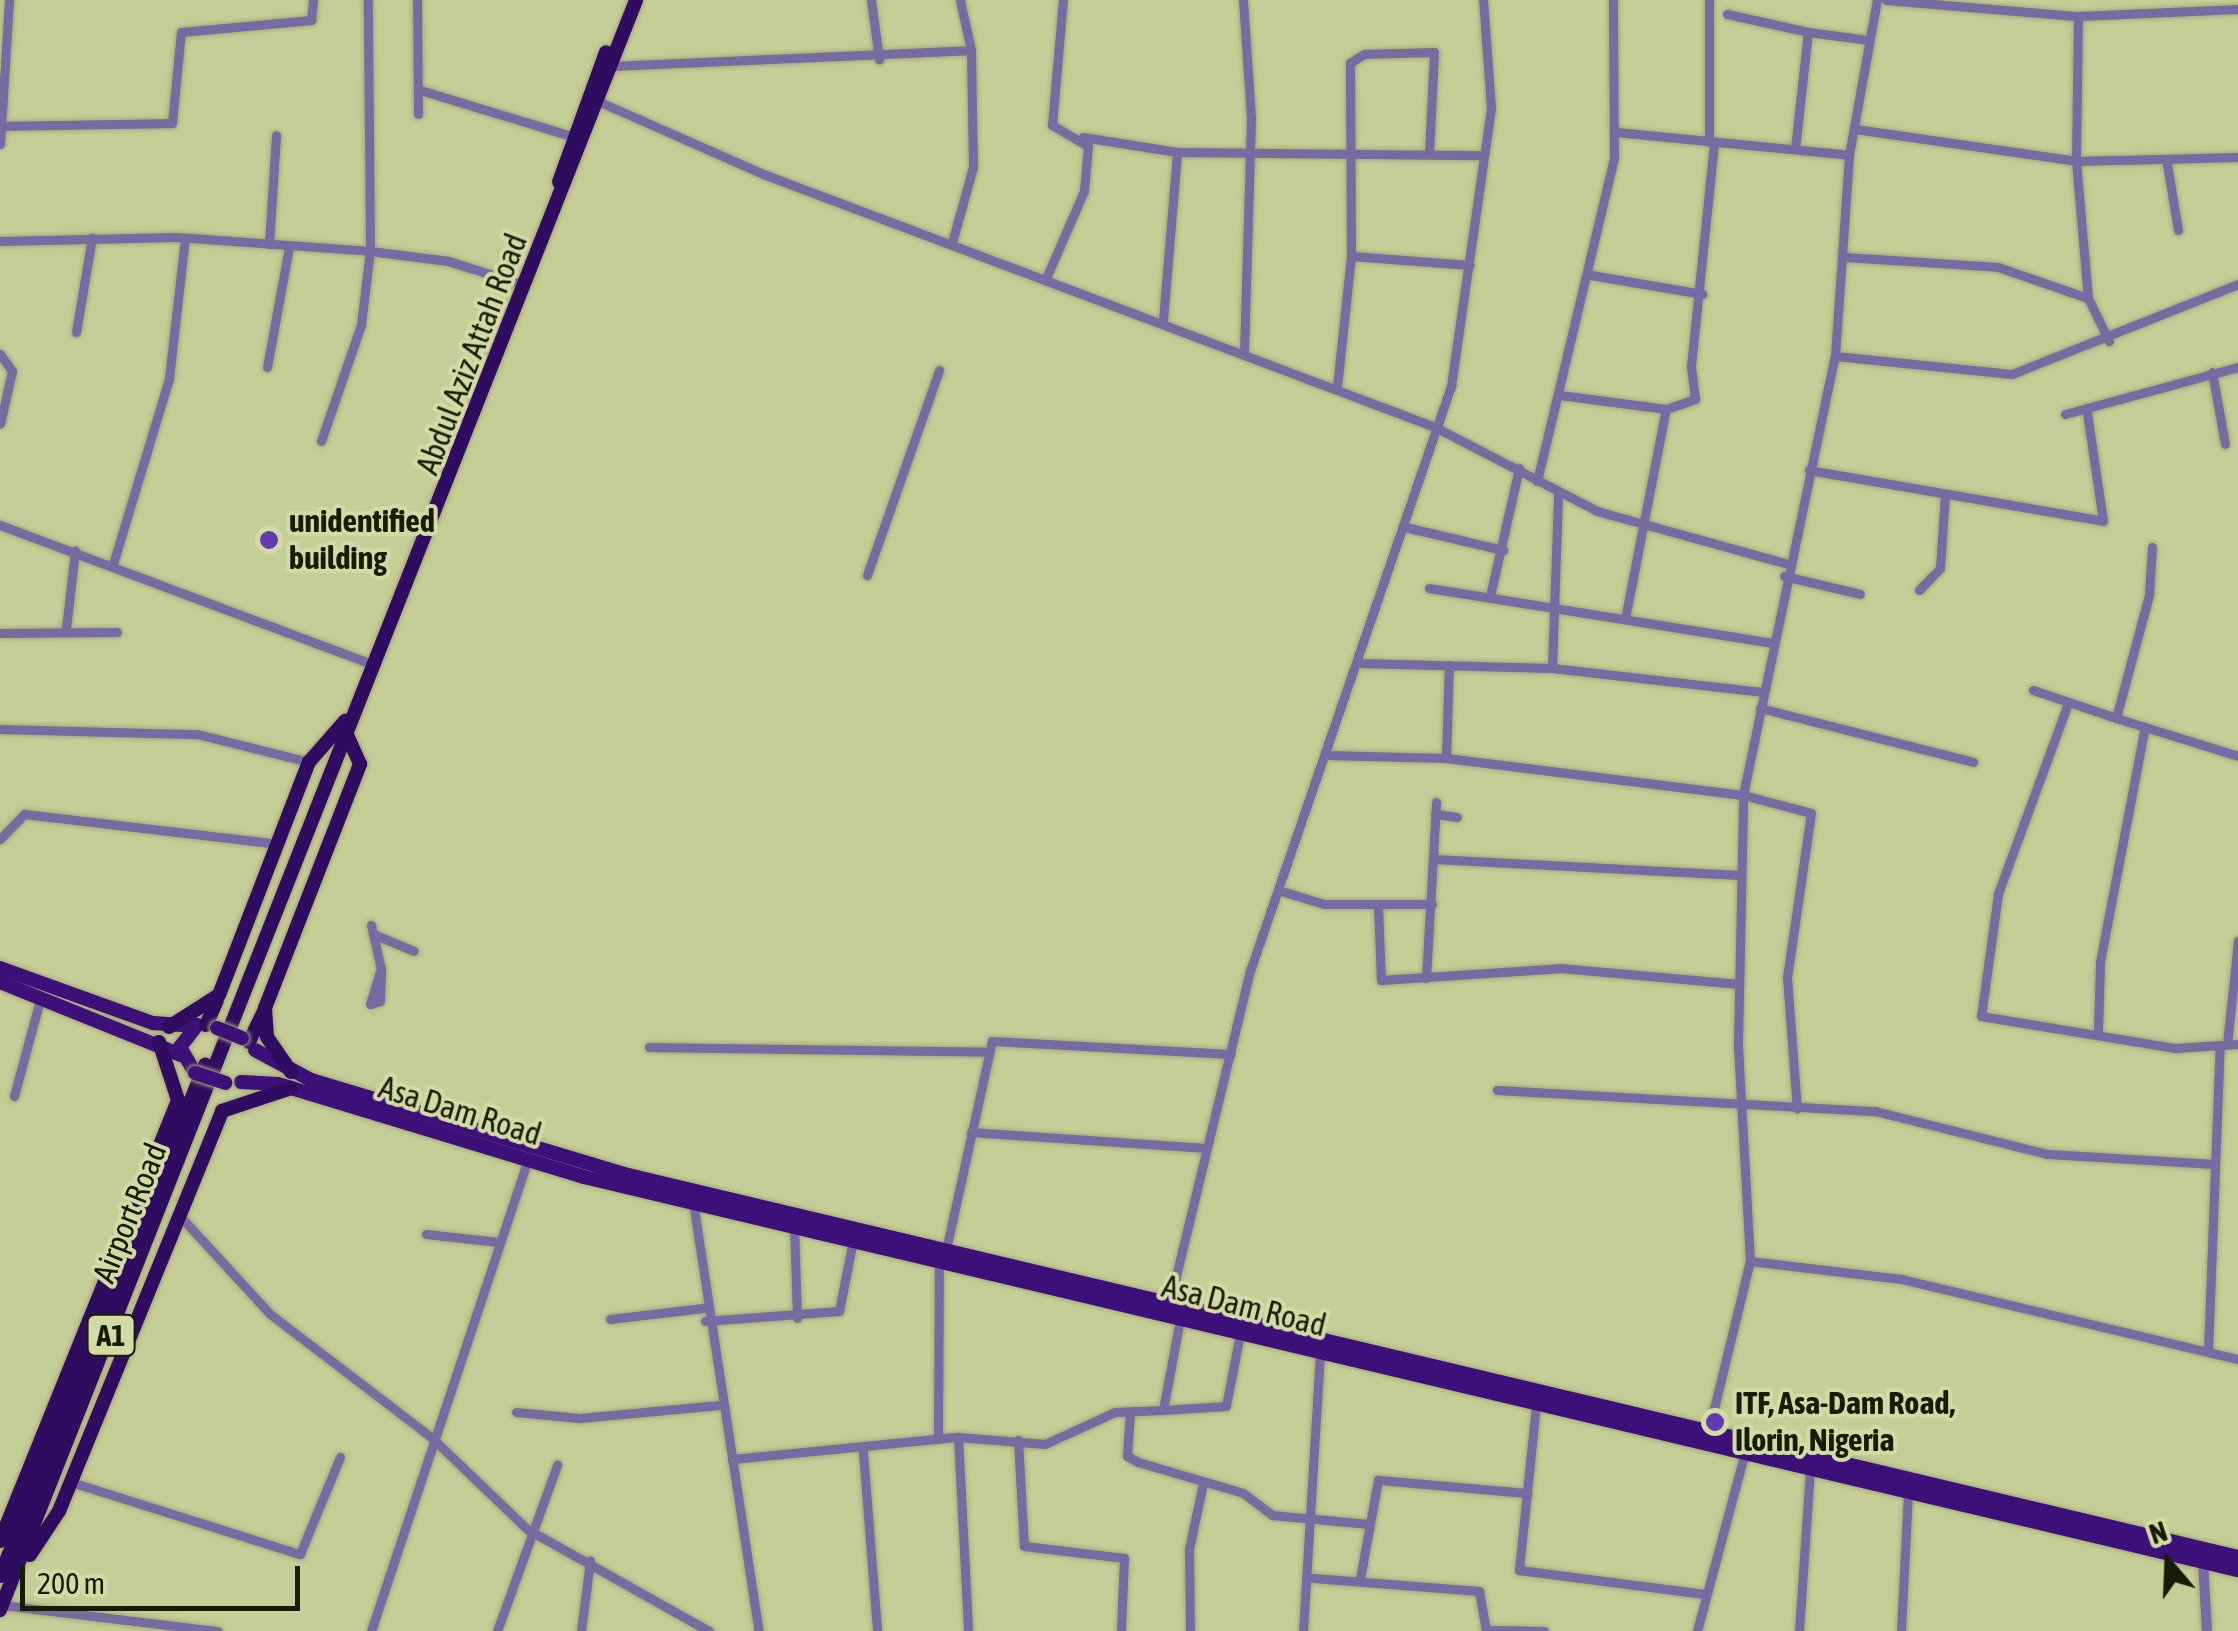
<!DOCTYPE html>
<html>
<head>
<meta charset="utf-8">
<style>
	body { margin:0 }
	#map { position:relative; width:2238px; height:1631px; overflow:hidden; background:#c6ce97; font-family:"Asap Condensed",sans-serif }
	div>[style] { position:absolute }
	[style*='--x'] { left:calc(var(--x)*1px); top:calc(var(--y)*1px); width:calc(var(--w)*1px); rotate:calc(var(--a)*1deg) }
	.roads { filter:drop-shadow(0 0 2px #a3aa7a) drop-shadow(0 0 2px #a3aa7a) }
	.minor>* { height:9px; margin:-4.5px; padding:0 4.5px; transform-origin:4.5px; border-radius:4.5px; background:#786ba1 }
	.tertiary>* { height:10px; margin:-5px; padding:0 5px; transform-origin:5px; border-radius:5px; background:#786ba1 }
	.primary>* { height:14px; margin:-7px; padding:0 7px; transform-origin:7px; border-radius:7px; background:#3c1078 }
	.trunk>* { height:14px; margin:-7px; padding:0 7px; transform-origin:7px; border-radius:7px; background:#300c60 }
	.bridges { filter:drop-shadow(0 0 2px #a3aa7a) drop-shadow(0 0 2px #a3aa7a) }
	.primary-bridge>* { height:14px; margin:-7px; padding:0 7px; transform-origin:7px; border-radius:7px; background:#3c1078 }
	.dots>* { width:28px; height:28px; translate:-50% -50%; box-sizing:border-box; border:5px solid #d3dba4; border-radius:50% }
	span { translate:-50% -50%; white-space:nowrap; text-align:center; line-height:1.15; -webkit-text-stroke:8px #d3dba4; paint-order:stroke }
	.shield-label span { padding:2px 8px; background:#d3dba4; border:2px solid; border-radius:8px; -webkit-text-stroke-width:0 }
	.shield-label { font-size:30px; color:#181b06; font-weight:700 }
	.street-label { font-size:32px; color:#181b06 }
	.poi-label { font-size:32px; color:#181b06; font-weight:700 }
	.left { translate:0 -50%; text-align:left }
	.north { position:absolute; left:2118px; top:1511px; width:100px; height:100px; -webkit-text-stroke:8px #d3dba4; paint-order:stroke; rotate:341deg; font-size:28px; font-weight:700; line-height:40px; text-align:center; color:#181b06 }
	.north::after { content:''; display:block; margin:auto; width:35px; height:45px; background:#181b06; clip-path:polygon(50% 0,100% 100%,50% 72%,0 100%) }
	.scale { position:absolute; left:20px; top:1566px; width:280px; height:45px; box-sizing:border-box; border:5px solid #181b06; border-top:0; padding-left:12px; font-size:30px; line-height:35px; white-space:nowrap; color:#181b06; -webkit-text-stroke:8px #d3dba4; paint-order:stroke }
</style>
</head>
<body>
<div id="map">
	<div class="roads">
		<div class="minor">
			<div style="--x:417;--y:0;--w:114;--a:89.5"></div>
			<div style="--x:871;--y:0;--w:60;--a:82.3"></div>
			<div style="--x:1243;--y:0;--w:118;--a:86.1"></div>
			<div style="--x:1251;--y:118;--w:233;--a:91.7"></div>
			<div style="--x:1709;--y:0;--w:142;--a:90"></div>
			<div style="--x:1886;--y:0;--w:193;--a:4.8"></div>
			<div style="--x:2078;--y:16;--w:160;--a:-2.5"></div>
			<div style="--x:1727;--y:14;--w:83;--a:12.5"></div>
			<div style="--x:2078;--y:16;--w:145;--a:90.8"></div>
			<div style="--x:2076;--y:161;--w:138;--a:85"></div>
			<div style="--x:2088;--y:298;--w:48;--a:64"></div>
			<div style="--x:610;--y:66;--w:361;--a:-2.5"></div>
			<div style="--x:420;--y:90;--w:162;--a:16.9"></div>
			<div style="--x:600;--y:102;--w:178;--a:23.8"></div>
			<div style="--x:763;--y:174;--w:718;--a:20.63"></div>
			<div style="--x:1435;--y:427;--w:182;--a:27.4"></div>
			<div style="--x:1597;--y:511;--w:195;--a:15.5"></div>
			<div style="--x:1;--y:126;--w:171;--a:-1"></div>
			<div style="--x:172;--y:123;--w:91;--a:-84.4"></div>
			<div style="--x:181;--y:32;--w:131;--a:-5.3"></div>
			<div style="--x:311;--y:20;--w:20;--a:-84"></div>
			<div style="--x:1855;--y:129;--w:223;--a:8.2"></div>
			<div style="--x:2076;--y:161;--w:162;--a:-1.4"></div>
			<div style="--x:1616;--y:132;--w:234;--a:5.6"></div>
			<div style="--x:1083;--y:137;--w:95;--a:9.1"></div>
			<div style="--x:1177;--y:152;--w:305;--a:0.6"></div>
			<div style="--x:0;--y:144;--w:144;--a:-86.4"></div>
			<div style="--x:1795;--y:149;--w:118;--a:-83.7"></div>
			<div style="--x:1808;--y:32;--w:62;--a:7.5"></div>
			<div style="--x:2167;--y:164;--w:67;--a:80.5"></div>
			<div style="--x:953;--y:239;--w:75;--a:-74.5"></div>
			<div style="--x:973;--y:167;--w:117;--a:-91"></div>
			<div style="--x:971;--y:50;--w:51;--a:-102.4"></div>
			<div style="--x:0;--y:241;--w:177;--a:-1.3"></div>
			<div style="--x:177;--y:237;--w:194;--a:4.1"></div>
			<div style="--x:370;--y:251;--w:79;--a:7.3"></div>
			<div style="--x:448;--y:261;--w:77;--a:17.3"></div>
			<div style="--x:269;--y:244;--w:109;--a:-86.3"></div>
			<div style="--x:1351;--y:256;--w:119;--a:4.3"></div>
			<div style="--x:1845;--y:257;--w:153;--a:3.7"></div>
			<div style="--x:1998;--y:267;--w:95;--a:19"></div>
			<div style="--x:1591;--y:275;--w:113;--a:9.7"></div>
			<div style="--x:1047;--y:276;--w:93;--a:-66.5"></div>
			<div style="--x:1084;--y:191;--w:45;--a:-84.9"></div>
			<div style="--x:1088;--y:146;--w:42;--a:-149.7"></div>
			<div style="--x:1052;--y:125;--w:125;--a:-85"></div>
			<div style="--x:1163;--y:320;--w:169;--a:-85.2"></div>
			<div style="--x:76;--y:332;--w:96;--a:-80.4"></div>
			<div style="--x:0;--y:354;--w:21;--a:55"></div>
			<div style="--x:12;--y:371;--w:54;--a:102.8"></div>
			<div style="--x:1835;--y:356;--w:178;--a:5.8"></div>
			<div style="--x:2012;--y:374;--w:243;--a:-21.7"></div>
			<div style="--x:267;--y:367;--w:122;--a:-79.6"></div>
			<div style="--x:2212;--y:372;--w:73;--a:79.8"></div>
			<div style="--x:1337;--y:387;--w:132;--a:-83.9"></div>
			<div style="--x:1351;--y:256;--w:193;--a:-90.3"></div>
			<div style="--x:1350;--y:63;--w:17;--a:-33"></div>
			<div style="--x:1364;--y:54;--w:70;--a:-1.6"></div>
			<div style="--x:1434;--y:52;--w:101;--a:92.8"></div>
			<div style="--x:1560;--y:395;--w:107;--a:7.5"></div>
			<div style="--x:1666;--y:409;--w:31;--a:-19"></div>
			<div style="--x:1695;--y:399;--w:33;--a:-97"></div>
			<div style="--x:1691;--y:366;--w:225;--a:-84.1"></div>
			<div style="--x:2065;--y:414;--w:179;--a:-15.2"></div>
			<div style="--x:321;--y:441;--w:123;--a:-71"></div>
			<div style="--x:361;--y:325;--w:75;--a:-83.1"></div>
			<div style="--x:370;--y:251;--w:251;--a:-90.5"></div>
			<div style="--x:1809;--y:470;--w:298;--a:9.8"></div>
			<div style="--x:2103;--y:521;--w:109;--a:-98.4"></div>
			<div style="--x:1537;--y:481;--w:333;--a:-76.6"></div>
			<div style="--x:1614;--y:157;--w:157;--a:-90.4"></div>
			<div style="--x:0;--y:525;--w:394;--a:20.5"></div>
			<div style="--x:1405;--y:527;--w:101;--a:13.2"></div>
			<div style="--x:2152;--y:547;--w:48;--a:93.6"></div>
			<div style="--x:2149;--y:595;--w:127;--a:105"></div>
			<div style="--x:2116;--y:718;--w:128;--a:17.3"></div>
			<div style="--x:113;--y:564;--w:194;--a:-73.2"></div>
			<div style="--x:169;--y:378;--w:141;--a:-83.5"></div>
			<div style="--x:867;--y:575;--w:217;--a:-70.6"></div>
			<div style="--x:1784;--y:576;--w:78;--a:13.3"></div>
			<div style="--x:1429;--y:588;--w:348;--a:9.1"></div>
			<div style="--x:1919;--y:590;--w:30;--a:-46"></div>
			<div style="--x:1940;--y:568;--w:74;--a:-86.1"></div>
			<div style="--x:1490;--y:596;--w:131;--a:-77.2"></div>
			<div style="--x:1625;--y:619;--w:214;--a:-79"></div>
			<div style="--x:66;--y:628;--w:78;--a:-83.3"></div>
			<div style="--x:0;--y:633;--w:117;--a:-0.5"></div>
			<div style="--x:1358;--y:663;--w:194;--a:1.5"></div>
			<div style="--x:1552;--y:668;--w:213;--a:6.5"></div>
			<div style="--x:1552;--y:668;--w:173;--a:-88"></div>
			<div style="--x:2033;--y:690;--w:88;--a:18.6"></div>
			<div style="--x:2067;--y:706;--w:200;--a:110.2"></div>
			<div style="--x:1998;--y:894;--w:123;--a:97.9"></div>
			<div style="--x:1981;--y:1016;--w:197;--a:9.4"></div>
			<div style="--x:2175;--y:1048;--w:63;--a:-3.6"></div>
			<div style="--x:1760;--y:708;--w:220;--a:14.2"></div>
			<div style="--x:0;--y:729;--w:197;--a:1.5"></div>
			<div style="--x:197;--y:734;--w:115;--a:14"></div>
			<div style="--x:1325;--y:755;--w:121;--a:1.4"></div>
			<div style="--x:1446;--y:758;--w:299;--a:7.1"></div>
			<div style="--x:1743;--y:795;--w:70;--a:14.8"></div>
			<div style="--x:1811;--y:813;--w:166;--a:98.3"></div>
			<div style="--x:1787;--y:977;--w:132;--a:85.7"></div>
			<div style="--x:1446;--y:758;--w:93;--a:-88.2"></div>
			<div style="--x:1435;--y:814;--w:22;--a:8"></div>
			<div style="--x:0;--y:839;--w:35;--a:-46"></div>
			<div style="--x:24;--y:814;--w:257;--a:6.7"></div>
			<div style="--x:1434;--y:859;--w:306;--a:3"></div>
			<div style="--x:1278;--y:890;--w:48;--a:16.9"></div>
			<div style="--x:1324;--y:904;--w:108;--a:0"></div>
			<div style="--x:1378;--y:906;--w:74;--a:87.7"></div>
			<div style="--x:1381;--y:980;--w:179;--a:-3.8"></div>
			<div style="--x:1560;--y:968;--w:180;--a:5.1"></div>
			<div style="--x:371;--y:925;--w:45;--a:77.2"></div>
			<div style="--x:381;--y:969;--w:3;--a:90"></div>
			<div style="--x:381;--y:972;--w:29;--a:92"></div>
			<div style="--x:380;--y:1001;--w:10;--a:163"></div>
			<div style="--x:370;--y:1004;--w:37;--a:-73"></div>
			<div style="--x:373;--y:934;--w:44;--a:22.5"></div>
			<div style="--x:1426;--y:978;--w:176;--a:-86.7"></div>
			<div style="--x:2098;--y:1031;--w:69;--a:-88.3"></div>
			<div style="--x:2100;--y:962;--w:239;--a:-79.2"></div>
			<div style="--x:2227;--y:1044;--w:104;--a:-83.9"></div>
			<div style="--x:649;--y:1047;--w:340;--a:0.8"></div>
			<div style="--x:1497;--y:1090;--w:379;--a:3.2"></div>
			<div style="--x:1875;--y:1111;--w:178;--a:14"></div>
			<div style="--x:2048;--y:1154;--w:167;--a:3.4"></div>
			<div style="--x:14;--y:1096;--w:104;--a:-74.9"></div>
			<div style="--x:971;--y:1132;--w:235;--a:3.9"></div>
			<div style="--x:693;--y:1202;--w:434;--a:81.3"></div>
			<div style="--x:179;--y:1215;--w:134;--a:47.4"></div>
			<div style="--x:270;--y:1314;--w:203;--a:37.4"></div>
			<div style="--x:431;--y:1437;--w:133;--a:43.8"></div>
			<div style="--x:527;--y:1529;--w:209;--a:29.3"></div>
			<div style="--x:794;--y:1226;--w:92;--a:88.1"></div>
			<div style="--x:426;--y:1234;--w:73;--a:6.3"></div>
			<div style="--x:946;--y:1250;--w:214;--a:-77.6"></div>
			<div style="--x:992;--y:1041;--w:239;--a:3.1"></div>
			<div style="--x:1750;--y:1261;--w:152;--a:6.8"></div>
			<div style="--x:1901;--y:1279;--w:346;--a:13.4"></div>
			<div style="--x:1170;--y:1301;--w:340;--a:-76.4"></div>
			<div style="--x:1250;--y:971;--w:619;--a:-71.04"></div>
			<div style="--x:1451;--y:386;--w:281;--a:-81.8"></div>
			<div style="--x:1491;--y:108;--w:108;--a:-94.2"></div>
			<div style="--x:610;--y:1319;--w:94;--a:-6.7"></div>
			<div style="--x:705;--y:1321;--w:134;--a:-4.3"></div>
			<div style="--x:839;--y:1311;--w:72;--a:-78.8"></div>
			<div style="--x:2208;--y:1351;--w:306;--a:-87.8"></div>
			<div style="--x:1536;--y:1405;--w:166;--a:95.9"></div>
			<div style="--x:1519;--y:1570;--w:187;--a:7.4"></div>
			<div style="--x:1163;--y:1410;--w:63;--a:-3.6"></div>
			<div style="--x:1226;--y:1406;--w:74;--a:-79.1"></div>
			<div style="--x:516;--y:1412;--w:63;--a:5.4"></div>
			<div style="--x:579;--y:1418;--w:142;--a:-5.3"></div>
			<div style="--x:1130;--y:1412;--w:44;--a:93.9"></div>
			<div style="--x:1127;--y:1456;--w:13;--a:29"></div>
			<div style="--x:1138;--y:1462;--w:109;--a:16.4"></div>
			<div style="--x:1243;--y:1493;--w:36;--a:37"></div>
			<div style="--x:1272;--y:1515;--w:97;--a:5.3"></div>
			<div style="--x:1709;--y:1429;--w:173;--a:-76.3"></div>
			<div style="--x:1750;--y:1261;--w:217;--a:-93.2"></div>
			<div style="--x:1738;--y:1044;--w:249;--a:-88.8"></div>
			<div style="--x:1743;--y:795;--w:449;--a:-78.2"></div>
			<div style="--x:1835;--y:356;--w:201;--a:-86"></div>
			<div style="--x:1849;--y:155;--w:158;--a:-79.8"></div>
			<div style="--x:958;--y:1437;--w:194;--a:87"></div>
			<div style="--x:938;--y:1439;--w:177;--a:-89.7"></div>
			<div style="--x:1018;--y:1440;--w:106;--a:86.8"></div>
			<div style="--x:1024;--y:1546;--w:101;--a:6.8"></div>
			<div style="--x:1124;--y:1558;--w:73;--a:92.4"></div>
			<div style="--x:863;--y:1452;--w:180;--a:85.5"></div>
			<div style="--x:732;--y:1459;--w:227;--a:-5.6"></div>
			<div style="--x:958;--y:1437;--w:87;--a:4.6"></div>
			<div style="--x:1045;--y:1444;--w:77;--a:-24.6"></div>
			<div style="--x:1115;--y:1412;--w:48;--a:-2.4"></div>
			<div style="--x:1163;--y:1410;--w:93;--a:-79.4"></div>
			<div style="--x:71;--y:1482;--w:240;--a:17.5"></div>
			<div style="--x:300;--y:1554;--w:105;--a:-67.6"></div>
			<div style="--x:1313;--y:1578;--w:167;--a:4.5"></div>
			<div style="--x:1479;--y:1591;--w:40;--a:80"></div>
			<div style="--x:1486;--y:1630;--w:58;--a:1"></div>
			<div style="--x:1360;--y:1579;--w:101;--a:-79.7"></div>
			<div style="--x:1378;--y:1480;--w:150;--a:5"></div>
			<div style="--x:2;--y:1605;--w:217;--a:6.9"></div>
			<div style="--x:371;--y:1631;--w:495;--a:-71.6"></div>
			<div style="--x:497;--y:1631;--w:177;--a:-70.1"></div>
			<div style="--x:581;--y:1631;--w:71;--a:-82.7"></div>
			<div style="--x:1190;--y:1631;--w:82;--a:-90.7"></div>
			<div style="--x:1189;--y:1549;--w:67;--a:-78"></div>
			<div style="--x:1303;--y:1631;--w:279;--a:-86.5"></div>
			<div style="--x:1697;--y:1631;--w:182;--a:-75"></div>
			<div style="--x:1799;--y:1631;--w:162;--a:-86.1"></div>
			<div style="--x:1901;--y:1631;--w:138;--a:-87.1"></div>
		</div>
		<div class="tertiary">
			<div style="--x:2203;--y:1562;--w:69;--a:86.7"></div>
		</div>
		<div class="primary">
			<div style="--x:0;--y:968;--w:163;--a:19.8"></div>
			<div style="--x:153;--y:1023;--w:39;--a:4"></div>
			<div style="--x:0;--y:982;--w:195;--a:22"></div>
			<div style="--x:255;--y:1050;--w:64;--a:28.2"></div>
			<div style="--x:311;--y:1080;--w:327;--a:16.7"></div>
			<div style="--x:624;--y:1174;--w:1659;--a:13.35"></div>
			<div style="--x:195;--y:1073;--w:30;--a:-120"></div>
			<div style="--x:180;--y:1047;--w:28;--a:-52"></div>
			<div style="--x:241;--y:1082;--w:37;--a:3"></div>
			<div style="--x:278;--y:1084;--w:320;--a:16.9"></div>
			<div style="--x:584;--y:1177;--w:1700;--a:13.37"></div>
		</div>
		<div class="trunk">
			<div style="--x:559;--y:182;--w:138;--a:-70.1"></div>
			<div style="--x:206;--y:1025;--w:27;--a:-66"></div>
			<div style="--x:169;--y:1027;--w:59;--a:-32.6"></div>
			<div style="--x:219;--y:995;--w:250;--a:-68.9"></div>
			<div style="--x:309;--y:762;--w:55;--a:-48.7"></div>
			<div style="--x:249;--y:1042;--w:34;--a:-64"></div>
			<div style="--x:291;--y:1072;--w:42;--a:-124.4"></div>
			<div style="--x:267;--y:1037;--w:29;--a:-94"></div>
			<div style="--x:265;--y:1008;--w:262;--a:-68.7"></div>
			<div style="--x:360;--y:764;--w:32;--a:-114"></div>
			<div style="--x:0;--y:1541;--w:476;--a:-68"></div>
			<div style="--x:178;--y:1100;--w:61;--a:-108.1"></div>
			<div style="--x:30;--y:1555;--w:53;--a:-56.6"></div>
			<div style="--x:59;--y:1511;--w:432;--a:-67.8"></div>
			<div style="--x:222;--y:1111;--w:73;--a:-18.4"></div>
			<div style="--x:0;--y:1576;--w:551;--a:-68.14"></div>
			<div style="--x:0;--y:1610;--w:1731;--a:-68.44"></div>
		</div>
	</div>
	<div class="bridges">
		<div class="primary-bridge">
			<div style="--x:217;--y:1028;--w:27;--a:22"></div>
			<div style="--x:195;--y:1073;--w:32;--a:18"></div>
		</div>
	</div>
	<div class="dots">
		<div style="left:269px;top:540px;background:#643ab2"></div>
		<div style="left:1715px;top:1422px;background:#643ab2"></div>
	</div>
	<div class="shield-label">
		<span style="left:111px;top:1335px">A1</span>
	</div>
	<div class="street-label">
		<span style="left:472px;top:354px;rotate:-69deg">Abdul Aziz Attah Road</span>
		<span style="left:460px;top:1111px;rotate:17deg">Asa Dam Road</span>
		<span style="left:130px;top:1213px;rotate:-68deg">Airport Road</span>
		<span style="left:1244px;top:1306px;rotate:14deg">Asa Dam Road</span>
	</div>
	<div class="poi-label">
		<span class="left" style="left:289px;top:540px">unidentified<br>building</span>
		<span class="left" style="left:1735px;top:1422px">ITF, Asa-Dam Road,<br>Ilorin, Nigeria</span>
	</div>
	<div class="north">N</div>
	<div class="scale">200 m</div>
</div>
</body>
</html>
